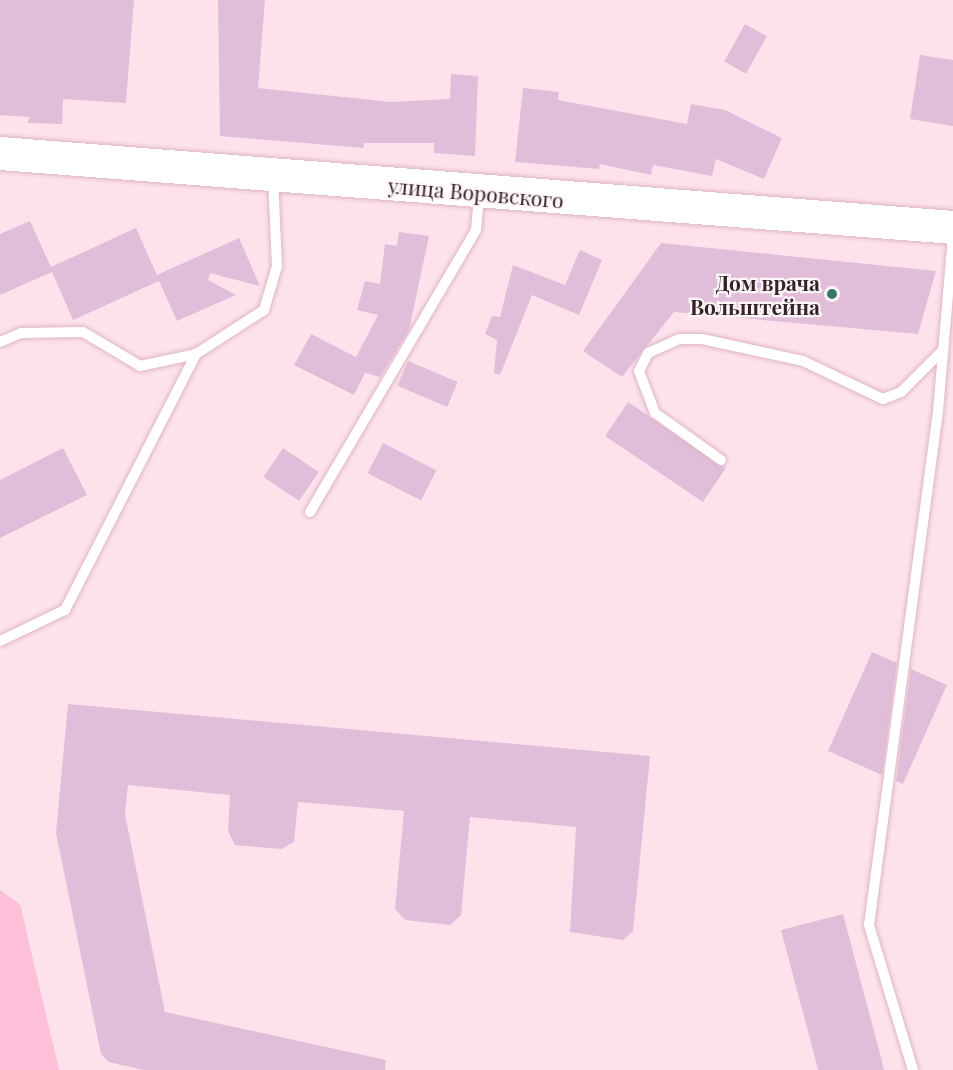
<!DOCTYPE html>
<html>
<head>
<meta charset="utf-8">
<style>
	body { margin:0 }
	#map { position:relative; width:953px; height:1070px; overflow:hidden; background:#fde2ec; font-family:"Playfair Display",serif }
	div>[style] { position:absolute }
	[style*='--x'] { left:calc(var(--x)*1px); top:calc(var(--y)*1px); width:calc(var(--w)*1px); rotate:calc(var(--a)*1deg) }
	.green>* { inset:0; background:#febfd8 }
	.building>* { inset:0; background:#e0bed9; transform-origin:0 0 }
	.roads { filter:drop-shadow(0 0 2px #dfb5c5) drop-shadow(0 0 2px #dfb5c5) }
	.lane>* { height:10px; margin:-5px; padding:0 5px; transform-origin:5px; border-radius:5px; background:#fff }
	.primary>* { height:33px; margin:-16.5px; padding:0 16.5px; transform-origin:16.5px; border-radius:16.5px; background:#fff }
	.dots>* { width:16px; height:16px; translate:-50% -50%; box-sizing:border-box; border:3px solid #fef5f8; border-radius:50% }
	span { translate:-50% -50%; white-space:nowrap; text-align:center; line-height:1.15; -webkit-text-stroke:4.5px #fef5f8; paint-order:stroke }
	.street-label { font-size:21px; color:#34242a }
	.poi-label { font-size:21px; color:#34242a; font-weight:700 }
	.right { translate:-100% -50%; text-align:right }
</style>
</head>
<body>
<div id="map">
	<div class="green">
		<div style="clip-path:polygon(0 890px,20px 904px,59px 1070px,0 1070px)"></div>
	</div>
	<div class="building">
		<div style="clip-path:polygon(0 0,134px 0,126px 103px,63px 99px,62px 124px,28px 123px,29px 117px,0 115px)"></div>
		<div style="clip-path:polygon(218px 0,265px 0,258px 88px,391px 102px,450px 99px,451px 74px,478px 76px,475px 156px,434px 153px,434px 143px,364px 143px,363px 148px,220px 136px)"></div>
		<div style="left:745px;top:24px;width:25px;height:43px;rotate:29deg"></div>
		<div style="clip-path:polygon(920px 55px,953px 60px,953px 126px,910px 119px)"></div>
		<div style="clip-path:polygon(523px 88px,559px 92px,558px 100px,687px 124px,691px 104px,725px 110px,782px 138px,764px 179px,716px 159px,712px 176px,653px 165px,651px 175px,600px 164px,599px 169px,515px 162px)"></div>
		<div style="clip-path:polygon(30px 221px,51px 267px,136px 228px,157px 275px,239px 238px,260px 286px,210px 273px,208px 280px,236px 295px,177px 321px,159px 281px,73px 320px,52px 272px,0 295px,0 234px)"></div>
		<div style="clip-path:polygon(399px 232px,429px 236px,409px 330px,380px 377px,365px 373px,354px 395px,294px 365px,311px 334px,356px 357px,378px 315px,357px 310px,365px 281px,380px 284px,385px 244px,397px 246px)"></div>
		<div style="clip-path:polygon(661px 243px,936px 271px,918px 334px,674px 312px,622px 377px,583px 351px)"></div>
		<div style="clip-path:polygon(580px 250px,602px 260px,579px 315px,532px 295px,500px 375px,494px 373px,497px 340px,485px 334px,492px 316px,500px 317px,513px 265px,565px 285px)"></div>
		<div style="left:408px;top:361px;width:54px;height:27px;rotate:23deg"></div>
		<div style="left:628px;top:402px;width:118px;height:41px;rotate:34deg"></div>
		<div style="left:383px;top:443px;width:60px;height:34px;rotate:27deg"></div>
		<div style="clip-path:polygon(63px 448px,87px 495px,0 538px,0 480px)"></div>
		<div style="left:283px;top:448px;width:43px;height:35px;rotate:34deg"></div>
		<div style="clip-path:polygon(872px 652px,897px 663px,882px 775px,828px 751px)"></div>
		<div style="clip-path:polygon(911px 669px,947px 685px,903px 784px,896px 781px)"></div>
		<div style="clip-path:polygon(68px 704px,650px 756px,633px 931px,623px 940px,570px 932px,576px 827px,470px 817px,461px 915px,450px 925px,405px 920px,395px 909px,404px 811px,298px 802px,294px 842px,281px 849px,235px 845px,228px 831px,230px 795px,128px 785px,125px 814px,165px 1012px,386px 1060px,385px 1070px,143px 1070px,109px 1062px,101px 1054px,56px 833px)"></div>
		<div style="clip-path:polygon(843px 914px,880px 1054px,884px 1070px,818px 1070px,814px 1054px,781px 930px)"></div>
	</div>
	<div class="roads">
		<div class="lane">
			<div style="--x:0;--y:342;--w:23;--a:-23"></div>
			<div style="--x:21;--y:333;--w:62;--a:-0.9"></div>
			<div style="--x:83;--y:332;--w:66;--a:30.8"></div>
			<div style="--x:140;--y:366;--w:57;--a:-12.1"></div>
			<div style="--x:721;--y:460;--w:81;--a:-144.5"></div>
			<div style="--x:655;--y:413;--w:45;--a:-110.9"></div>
			<div style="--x:639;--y:371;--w:20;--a:-63"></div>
			<div style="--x:648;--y:353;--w:34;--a:-24"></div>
			<div style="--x:679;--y:339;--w:23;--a:0"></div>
			<div style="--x:702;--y:339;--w:103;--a:12.3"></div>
			<div style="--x:803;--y:361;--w:89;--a:25.4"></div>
			<div style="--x:883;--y:399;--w:19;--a:-21"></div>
			<div style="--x:901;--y:392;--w:59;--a:-45"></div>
			<div style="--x:310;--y:512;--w:327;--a:-59.5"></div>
			<div style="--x:476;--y:230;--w:37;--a:-85"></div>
			<div style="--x:0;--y:641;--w:72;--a:-25.5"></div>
			<div style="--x:65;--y:610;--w:288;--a:-62.9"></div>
			<div style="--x:196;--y:354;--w:81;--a:-32.9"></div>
			<div style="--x:264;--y:310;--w:46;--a:-73.5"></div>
			<div style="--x:277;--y:266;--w:88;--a:-92.6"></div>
			<div style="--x:913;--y:1070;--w:152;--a:-106.9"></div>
			<div style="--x:869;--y:925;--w:519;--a:-82.35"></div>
			<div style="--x:938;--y:411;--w:176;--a:-85.1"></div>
		</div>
		<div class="primary">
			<div style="--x:0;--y:153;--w:956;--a:4.44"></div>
		</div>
	</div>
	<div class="dots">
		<div style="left:832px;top:294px;background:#367665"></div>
	</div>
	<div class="street-label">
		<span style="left:476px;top:192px;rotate:5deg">улица Воровского</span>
	</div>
	<div class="poi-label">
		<span class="right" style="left:820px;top:294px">Дом врача<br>Вольштейна</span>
	</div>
</div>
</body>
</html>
